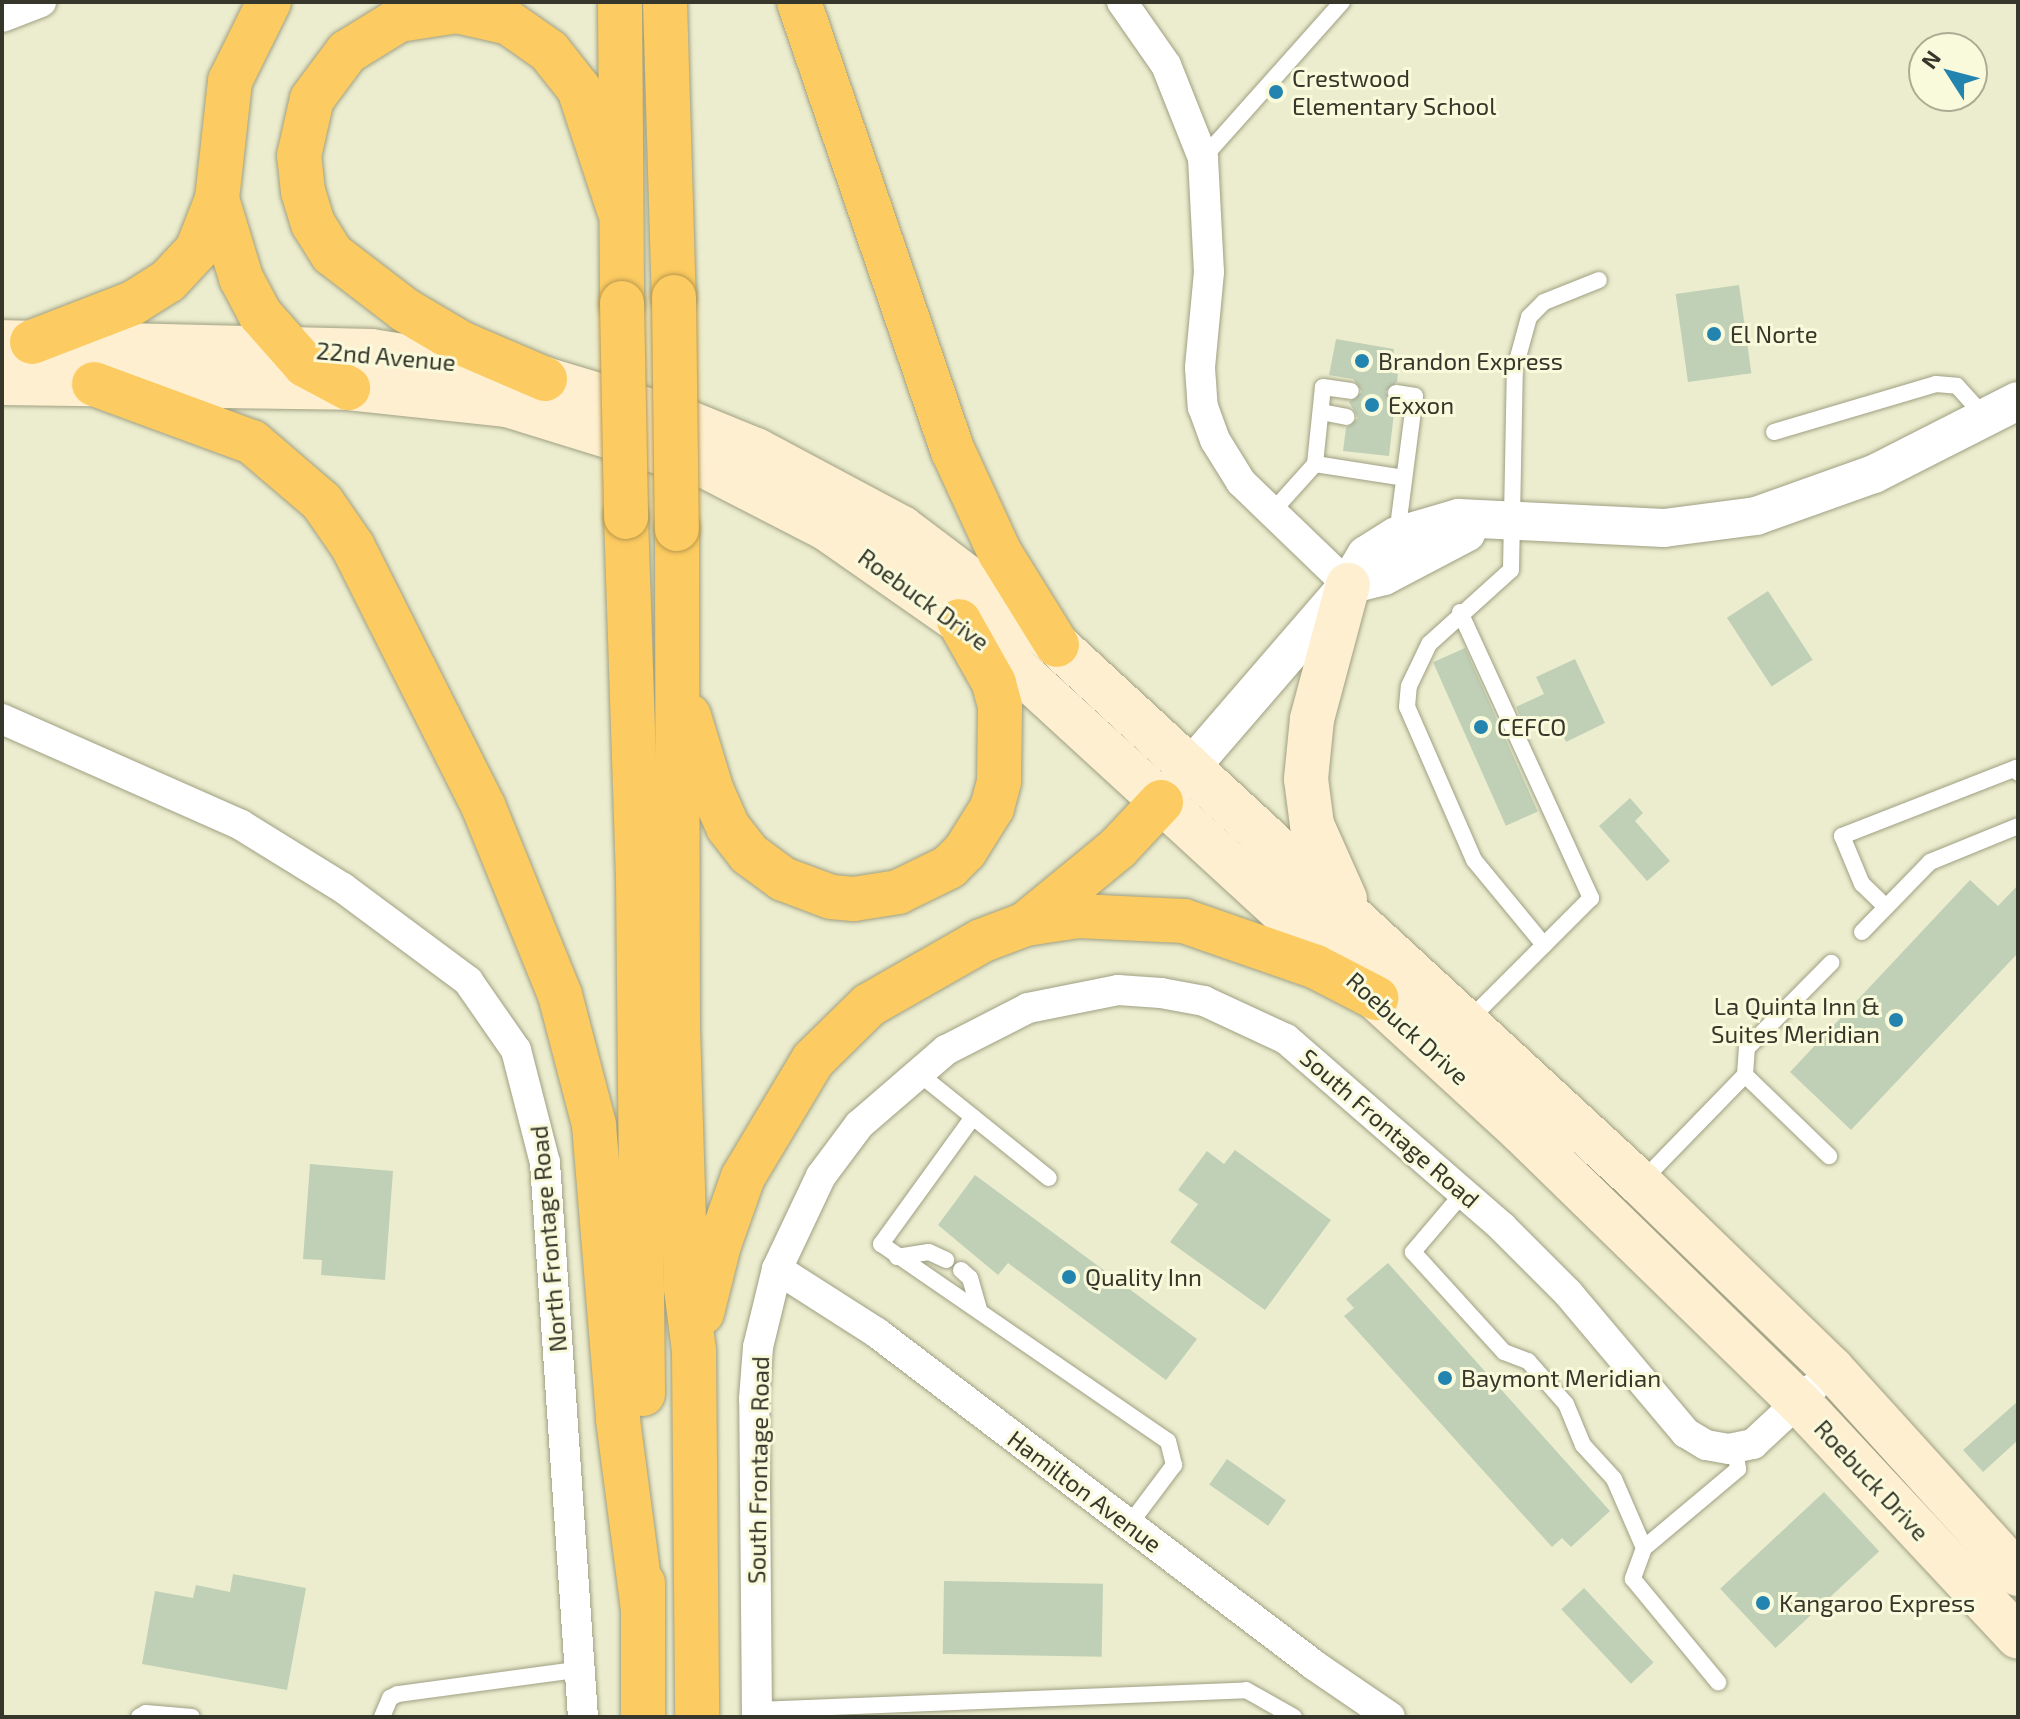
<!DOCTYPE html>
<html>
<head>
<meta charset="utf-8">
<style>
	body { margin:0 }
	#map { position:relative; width:2020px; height:1719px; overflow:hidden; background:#ecedce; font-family:"Exo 2",sans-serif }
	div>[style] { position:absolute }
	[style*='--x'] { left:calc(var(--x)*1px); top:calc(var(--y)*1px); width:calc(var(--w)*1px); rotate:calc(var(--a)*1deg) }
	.building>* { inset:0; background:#c0d0b6; transform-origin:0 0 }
	.roads { filter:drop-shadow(0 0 2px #9fa083) drop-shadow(0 0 2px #9fa083) }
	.service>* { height:16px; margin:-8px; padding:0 8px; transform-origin:8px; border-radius:8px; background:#fff }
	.minor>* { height:30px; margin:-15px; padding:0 15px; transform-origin:15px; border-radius:15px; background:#fff }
	.tertiary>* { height:38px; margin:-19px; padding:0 19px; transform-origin:19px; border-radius:19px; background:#fff }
	.secondary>* { height:44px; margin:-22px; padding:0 22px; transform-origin:22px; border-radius:22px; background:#feefd0 }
	.motorway>* { height:44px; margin:-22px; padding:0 22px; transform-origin:22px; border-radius:22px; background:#fccb61 }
	.bridges { filter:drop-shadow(0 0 2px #b7974e) drop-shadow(0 0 2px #b7974e) }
	.motorway-bridge>* { height:44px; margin:-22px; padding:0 22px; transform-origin:22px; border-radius:22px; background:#fccb61 }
	.dots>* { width:22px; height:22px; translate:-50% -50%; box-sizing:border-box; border:4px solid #f9fadb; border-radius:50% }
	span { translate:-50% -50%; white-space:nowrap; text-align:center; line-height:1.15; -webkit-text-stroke:6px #f9fadb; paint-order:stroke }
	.poi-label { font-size:24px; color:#36362a }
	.left { translate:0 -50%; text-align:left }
	.right { translate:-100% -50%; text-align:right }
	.street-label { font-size:24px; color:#36362a }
	.frame { position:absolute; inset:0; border:4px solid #36362a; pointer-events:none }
	.north { position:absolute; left:1908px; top:32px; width:80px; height:80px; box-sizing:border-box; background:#f9fadb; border:2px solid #abac94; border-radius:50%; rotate:306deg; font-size:22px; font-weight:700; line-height:32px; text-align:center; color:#36362a }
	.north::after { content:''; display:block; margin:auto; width:28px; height:36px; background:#2384af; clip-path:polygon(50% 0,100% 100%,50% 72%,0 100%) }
</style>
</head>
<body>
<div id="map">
	<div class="building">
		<div style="left:1739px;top:285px;width:89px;height:64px;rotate:82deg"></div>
		<div style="clip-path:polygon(1336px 339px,1394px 349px,1390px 372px,1398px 374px,1397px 382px,1385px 392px,1395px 404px,1389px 456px,1343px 451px,1346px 428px,1358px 418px,1349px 402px,1362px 392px,1353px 379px,1329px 375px)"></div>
		<div style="left:1768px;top:591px;width:82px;height:49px;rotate:57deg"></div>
		<div style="left:1465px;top:648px;width:179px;height:35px;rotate:66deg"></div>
		<div style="clip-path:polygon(1575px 659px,1605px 723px,1566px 742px,1554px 716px,1526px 729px,1516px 707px,1544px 694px,1536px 677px)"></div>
		<div style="clip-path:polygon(1630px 798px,1643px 813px,1635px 821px,1670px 861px,1647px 881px,1599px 826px)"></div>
		<div style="clip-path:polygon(1970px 880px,1998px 906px,2018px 885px,2018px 953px,1851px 1130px,1790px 1072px)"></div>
		<div style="clip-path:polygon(1235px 1150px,1331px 1220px,1265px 1310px,1170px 1242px,1198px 1204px,1178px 1190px,1207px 1151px,1224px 1164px)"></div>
		<div style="clip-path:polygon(310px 1164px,393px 1171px,385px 1280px,321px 1275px,322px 1260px,303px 1259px)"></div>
		<div style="clip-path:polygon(975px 1175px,1197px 1339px,1166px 1380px,1008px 1263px,998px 1275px,938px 1225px)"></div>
		<div style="clip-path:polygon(1388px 1263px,1610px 1511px,1571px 1547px,1562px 1538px,1552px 1547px,1344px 1316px,1354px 1308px,1346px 1299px)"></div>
		<div style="clip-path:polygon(2018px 1401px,2018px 1440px,1983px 1472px,1963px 1450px)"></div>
		<div style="left:1227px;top:1459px;width:72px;height:31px;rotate:35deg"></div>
		<div style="left:1824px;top:1492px;width:81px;height:142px;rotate:47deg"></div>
		<div style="clip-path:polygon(233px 1574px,306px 1588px,287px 1690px,142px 1664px,155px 1591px,193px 1598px,196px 1585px,230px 1592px)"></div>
		<div style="left:944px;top:1581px;width:159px;height:73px;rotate:1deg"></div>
		<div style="left:1584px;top:1588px;width:102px;height:31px;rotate:47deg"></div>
	</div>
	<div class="roads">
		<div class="service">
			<div style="--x:1203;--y:158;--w:209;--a:-48.3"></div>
			<div style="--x:1396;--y:393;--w:19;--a:9"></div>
			<div style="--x:1415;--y:396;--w:139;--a:97.4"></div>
			<div style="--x:1321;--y:412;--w:26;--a:11"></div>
			<div style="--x:1774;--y:432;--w:169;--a:-16.5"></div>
			<div style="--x:1936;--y:384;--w:21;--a:5"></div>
			<div style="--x:1957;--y:386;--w:43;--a:47.8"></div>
			<div style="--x:1315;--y:464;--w:90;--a:8.9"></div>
			<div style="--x:1272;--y:512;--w:64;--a:-48.1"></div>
			<div style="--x:1315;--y:464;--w:77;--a:-84.1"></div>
			<div style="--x:1323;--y:387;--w:28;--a:8"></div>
			<div style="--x:1460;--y:612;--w:315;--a:65.4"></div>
			<div style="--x:1591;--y:898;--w:175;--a:135"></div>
			<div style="--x:1886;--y:907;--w:33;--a:-136"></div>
			<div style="--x:1862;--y:884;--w:52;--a:-112.6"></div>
			<div style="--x:1842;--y:836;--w:187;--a:-21.3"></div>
			<div style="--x:2016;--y:768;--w:5;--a:68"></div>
			<div style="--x:1862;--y:932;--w:98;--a:-45.8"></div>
			<div style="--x:1930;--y:862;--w:95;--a:-22.2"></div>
			<div style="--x:1544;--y:945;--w:110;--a:-129.5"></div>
			<div style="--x:1474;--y:860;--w:167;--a:-113.6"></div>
			<div style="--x:1407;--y:707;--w:21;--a:-85"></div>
			<div style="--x:1409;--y:686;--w:47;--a:-64.5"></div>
			<div style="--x:1429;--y:644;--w:110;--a:-42.1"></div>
			<div style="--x:1511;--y:570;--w:202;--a:-88.9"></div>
			<div style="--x:1515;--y:368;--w:53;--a:-74.6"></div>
			<div style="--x:1529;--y:317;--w:21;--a:-45"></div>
			<div style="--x:1544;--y:302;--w:59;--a:-21.8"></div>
			<div style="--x:917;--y:1072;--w:169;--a:38.8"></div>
			<div style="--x:1745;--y:1075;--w:117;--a:44"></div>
			<div style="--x:973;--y:1117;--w:157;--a:125.9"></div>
			<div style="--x:881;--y:1244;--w:348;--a:34.5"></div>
			<div style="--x:1168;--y:1441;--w:25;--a:76"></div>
			<div style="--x:1174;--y:1465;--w:75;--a:126.9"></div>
			<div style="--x:1641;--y:1182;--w:149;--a:-45.8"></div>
			<div style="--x:1745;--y:1075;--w:27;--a:-86"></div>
			<div style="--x:1747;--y:1048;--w:120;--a:-45.3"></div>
			<div style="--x:1464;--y:1192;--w:79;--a:130.4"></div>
			<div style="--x:1413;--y:1252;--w:135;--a:47.7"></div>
			<div style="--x:1504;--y:1352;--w:26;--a:21"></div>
			<div style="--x:1528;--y:1361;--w:57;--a:48.5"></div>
			<div style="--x:1566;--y:1404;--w:44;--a:67.5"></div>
			<div style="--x:1583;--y:1445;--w:46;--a:47.6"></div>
			<div style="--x:1614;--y:1479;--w:75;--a:66.5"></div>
			<div style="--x:1644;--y:1548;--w:123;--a:-40"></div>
			<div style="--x:1738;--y:1469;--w:21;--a:-98"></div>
			<div style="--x:897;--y:1257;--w:32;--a:-9"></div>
			<div style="--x:929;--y:1252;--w:19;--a:25"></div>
			<div style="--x:961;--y:1270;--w:12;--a:42"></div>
			<div style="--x:970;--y:1278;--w:32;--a:74"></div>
			<div style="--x:1644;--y:1548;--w:33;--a:110"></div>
			<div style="--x:1633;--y:1579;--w:134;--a:50.5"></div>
			<div style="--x:757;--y:1710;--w:489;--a:-2.3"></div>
			<div style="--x:1246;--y:1690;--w:55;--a:29.4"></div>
			<div style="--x:139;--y:1717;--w:8;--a:-30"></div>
			<div style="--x:146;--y:1713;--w:46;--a:5"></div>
			<div style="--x:382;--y:1717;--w:21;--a:-67"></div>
			<div style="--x:390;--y:1698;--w:9;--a:-27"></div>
			<div style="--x:398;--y:1694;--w:186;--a:-7.7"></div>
		</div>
		<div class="minor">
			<div style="--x:1122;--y:2;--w:77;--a:55.1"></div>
			<div style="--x:1166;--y:65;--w:100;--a:68.3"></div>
			<div style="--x:1203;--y:158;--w:114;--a:87"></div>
			<div style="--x:1209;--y:272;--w:96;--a:95.4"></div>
			<div style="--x:1200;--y:368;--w:39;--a:86"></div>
			<div style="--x:1203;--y:407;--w:35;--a:70"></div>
			<div style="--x:1215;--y:440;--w:49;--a:58.2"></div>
			<div style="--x:1241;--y:482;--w:149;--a:43.9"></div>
			<div style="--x:2;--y:17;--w:42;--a:-21"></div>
			<div style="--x:2;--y:719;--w:261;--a:23.9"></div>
			<div style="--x:241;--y:825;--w:120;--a:31.7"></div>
			<div style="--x:343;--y:888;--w:156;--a:36.6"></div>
			<div style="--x:468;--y:981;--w:84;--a:55.2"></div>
			<div style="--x:516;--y:1050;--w:117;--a:75.6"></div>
			<div style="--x:545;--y:1163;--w:555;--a:86.08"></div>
			<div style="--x:777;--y:1269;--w:119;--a:32.6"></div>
			<div style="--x:877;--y:1333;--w:549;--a:37.22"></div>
			<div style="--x:1314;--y:1665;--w:92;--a:34.4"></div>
			<div style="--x:757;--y:1717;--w:318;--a:-90.5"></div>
			<div style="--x:754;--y:1399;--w:52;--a:-85.6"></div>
			<div style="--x:758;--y:1347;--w:80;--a:-76.3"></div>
			<div style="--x:777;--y:1269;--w:103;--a:-64.7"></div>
			<div style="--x:821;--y:1176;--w:64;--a:-53.3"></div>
			<div style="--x:859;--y:1125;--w:115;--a:-40.8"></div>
			<div style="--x:946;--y:1050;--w:92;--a:-27.1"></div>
			<div style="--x:1028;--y:1008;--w:92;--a:-11.3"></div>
			<div style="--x:1118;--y:990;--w:43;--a:4"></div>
			<div style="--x:1161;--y:993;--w:44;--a:10.5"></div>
			<div style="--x:1204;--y:1001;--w:90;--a:24.9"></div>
			<div style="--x:1286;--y:1039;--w:286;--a:41"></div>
			<div style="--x:1502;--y:1227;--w:93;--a:45"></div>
			<div style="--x:1568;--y:1293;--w:183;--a:49.9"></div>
			<div style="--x:1686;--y:1433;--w:23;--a:31"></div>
			<div style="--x:1706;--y:1445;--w:23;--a:10"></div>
			<div style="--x:1729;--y:1449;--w:25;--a:-12"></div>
			<div style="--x:1753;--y:1444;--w:81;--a:-43"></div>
		</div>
		<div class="tertiary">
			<div style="--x:1348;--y:585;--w:37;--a:-14"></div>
			<div style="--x:1384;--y:576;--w:93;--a:-27.7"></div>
			<div style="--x:1171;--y:790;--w:271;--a:-49.2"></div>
			<div style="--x:1348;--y:585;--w:35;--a:-59"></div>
			<div style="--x:1366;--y:555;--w:36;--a:-32"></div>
			<div style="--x:1397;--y:536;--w:65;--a:-16.2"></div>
			<div style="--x:1459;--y:518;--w:205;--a:2.8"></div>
			<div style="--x:1664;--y:528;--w:93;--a:-7.4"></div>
			<div style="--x:1756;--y:516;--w:125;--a:-19.6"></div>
			<div style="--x:1874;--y:474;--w:161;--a:-26.9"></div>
		</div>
		<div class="secondary">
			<div style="--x:2;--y:342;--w:369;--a:1.4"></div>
			<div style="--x:371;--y:351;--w:176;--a:9.1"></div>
			<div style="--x:545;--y:379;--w:148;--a:16.8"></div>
			<div style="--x:687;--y:422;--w:74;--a:22.1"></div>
			<div style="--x:756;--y:450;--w:166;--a:28.1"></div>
			<div style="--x:902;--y:528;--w:194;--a:37"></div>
			<div style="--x:1057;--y:645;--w:793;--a:42.7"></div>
			<div style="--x:1640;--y:1183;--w:267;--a:44.1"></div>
			<div style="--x:1832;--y:1369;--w:277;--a:47.8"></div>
			<div style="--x:2;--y:383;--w:346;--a:0.8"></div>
			<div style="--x:348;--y:388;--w:160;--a:6.1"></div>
			<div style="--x:507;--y:405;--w:209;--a:17.2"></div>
			<div style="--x:707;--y:467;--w:135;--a:27.3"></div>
			<div style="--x:827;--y:529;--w:161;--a:34.9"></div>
			<div style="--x:959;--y:621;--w:86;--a:39.8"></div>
			<div style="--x:1025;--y:676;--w:674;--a:42.54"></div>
			<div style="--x:1522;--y:1132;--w:387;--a:44.3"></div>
			<div style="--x:1799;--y:1402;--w:321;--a:47"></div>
			<div style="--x:1345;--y:899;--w:81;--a:-114"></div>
			<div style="--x:1312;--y:825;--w:46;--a:-97.4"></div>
			<div style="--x:1306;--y:779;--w:60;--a:-84.3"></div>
			<div style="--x:1312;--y:719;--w:139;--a:-75"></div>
		</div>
		<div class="motorway">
			<div style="--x:620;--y:2;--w:301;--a:89.6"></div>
			<div style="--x:665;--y:2;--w:295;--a:88.3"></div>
			<div style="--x:799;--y:2;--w:475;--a:71.1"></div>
			<div style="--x:953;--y:451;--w:112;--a:65.3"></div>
			<div style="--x:1000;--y:553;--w:108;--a:58.2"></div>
			<div style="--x:217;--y:199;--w:83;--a:73.1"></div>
			<div style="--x:241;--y:278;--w:41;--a:62.2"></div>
			<div style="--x:260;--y:314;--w:68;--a:48.6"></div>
			<div style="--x:305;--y:365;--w:49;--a:28.1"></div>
			<div style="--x:32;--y:342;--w:108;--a:-21.1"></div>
			<div style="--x:133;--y:303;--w:41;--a:-32.2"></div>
			<div style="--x:168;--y:281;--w:42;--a:-46.9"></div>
			<div style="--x:197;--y:250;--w:55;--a:-68.6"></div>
			<div style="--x:217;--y:199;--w:119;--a:-83.7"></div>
			<div style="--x:230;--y:81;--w:88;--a:-63.7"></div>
			<div style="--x:545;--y:379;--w:91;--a:-156.8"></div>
			<div style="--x:461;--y:343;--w:65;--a:-149.5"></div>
			<div style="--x:405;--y:310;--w:92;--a:-142.5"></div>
			<div style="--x:332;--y:254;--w:36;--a:-122"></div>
			<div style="--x:313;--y:224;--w:34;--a:-107"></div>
			<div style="--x:303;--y:192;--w:36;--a:-96"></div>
			<div style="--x:299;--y:156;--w:58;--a:-77.2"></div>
			<div style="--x:312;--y:99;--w:59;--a:-53.3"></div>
			<div style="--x:347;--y:52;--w:61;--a:-31.6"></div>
			<div style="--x:399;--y:20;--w:59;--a:-8.8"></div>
			<div style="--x:457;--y:11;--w:53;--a:13"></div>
			<div style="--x:509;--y:23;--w:49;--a:35"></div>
			<div style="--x:549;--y:51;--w:48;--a:51.7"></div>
			<div style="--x:579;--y:89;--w:127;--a:71.7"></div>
			<div style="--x:94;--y:384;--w:168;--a:20.2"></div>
			<div style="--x:252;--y:442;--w:92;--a:40.6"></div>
			<div style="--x:322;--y:502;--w:55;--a:55.4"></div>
			<div style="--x:353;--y:547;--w:292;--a:63.3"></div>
			<div style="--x:484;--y:808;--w:202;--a:67.9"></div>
			<div style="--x:560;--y:995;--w:134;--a:75.3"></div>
			<div style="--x:594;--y:1125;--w:296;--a:85.3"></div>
			<div style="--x:618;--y:1420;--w:192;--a:82.5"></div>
			<div style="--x:626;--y:517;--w:363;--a:88.1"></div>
			<div style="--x:638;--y:880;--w:514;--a:89.44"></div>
			<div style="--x:677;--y:529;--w:501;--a:89.89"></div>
			<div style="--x:678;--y:1030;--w:259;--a:88.2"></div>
			<div style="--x:686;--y:1289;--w:63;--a:82.6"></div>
			<div style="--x:694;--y:1351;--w:366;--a:89.5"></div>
			<div style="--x:689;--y:716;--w:78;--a:73"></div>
			<div style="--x:712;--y:791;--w:39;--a:66"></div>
			<div style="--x:728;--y:827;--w:34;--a:52"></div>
			<div style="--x:749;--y:854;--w:42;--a:36.3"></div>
			<div style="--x:783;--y:879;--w:51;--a:20.6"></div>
			<div style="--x:831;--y:897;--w:23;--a:5"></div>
			<div style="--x:854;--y:899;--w:45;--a:-9"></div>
			<div style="--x:898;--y:892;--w:57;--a:-26.1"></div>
			<div style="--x:949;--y:867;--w:23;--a:-45"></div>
			<div style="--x:965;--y:851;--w:51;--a:-57.9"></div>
			<div style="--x:992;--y:808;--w:28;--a:-75"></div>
			<div style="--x:999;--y:781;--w:75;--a:-89.2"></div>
			<div style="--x:1000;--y:706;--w:24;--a:-105"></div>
			<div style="--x:994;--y:683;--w:71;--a:-119.4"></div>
			<div style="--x:1028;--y:922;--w:117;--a:-39.4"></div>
			<div style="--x:1118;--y:848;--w:63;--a:-46.9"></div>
			<div style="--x:702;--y:1313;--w:70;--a:-76"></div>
			<div style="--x:719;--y:1245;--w:72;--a:-70.6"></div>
			<div style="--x:743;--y:1177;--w:136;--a:-59.1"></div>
			<div style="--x:813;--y:1060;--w:78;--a:-44.5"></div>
			<div style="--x:869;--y:1005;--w:129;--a:-29.7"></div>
			<div style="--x:981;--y:941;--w:48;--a:-20.7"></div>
			<div style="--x:1026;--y:924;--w:53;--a:-8.7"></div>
			<div style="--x:1078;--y:916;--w:106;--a:2.7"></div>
			<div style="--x:1184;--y:921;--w:140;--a:19.2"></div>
			<div style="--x:1316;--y:967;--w:68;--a:27.3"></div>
			<div style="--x:643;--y:1717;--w:134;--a:-90"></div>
		</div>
	</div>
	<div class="bridges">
		<div class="motorway-bridge">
			<div style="--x:674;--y:297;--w:232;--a:89.3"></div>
			<div style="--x:622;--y:303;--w:214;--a:88.9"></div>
		</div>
	</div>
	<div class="dots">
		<div style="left:1276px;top:92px;background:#2384af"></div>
		<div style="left:1714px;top:334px;background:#2384af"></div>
		<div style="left:1362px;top:361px;background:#2384af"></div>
		<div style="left:1372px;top:405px;background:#2384af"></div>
		<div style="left:1481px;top:727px;background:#2384af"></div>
		<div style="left:1896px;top:1020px;background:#2384af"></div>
		<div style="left:1069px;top:1277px;background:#2384af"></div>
		<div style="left:1445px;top:1378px;background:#2384af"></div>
		<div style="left:1763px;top:1603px;background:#2384af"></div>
	</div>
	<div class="poi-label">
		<span class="left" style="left:1292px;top:92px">Crestwood<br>Elementary School</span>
		<span class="left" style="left:1730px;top:334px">El Norte</span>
		<span class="left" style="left:1378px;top:361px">Brandon Express</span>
		<span class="left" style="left:1388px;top:405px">Exxon</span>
		<span class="left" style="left:1497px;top:727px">CEFCO</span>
		<span class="right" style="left:1880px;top:1020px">La Quinta Inn &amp;<br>Suites Meridian</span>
		<span class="left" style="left:1085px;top:1277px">Quality Inn</span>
		<span class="left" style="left:1461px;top:1378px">Baymont Meridian</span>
		<span class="left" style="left:1779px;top:1603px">Kangaroo Express</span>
	</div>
	<div class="street-label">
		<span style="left:386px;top:356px;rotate:5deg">22nd Avenue</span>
		<span style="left:924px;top:599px;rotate:36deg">Roebuck Drive</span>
		<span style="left:1408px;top:1028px;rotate:42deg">Roebuck Drive</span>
		<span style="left:1390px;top:1128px;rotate:41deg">South Frontage Road</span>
		<span style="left:548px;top:1239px;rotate:-95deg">North Frontage Road</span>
		<span style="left:758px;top:1470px;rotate:-89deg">South Frontage Road</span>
		<span style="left:1872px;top:1480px;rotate:47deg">Roebuck Drive</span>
		<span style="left:1085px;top:1491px;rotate:37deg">Hamilton Avenue</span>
	</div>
	<div class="frame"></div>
	<div class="north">N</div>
</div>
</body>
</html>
